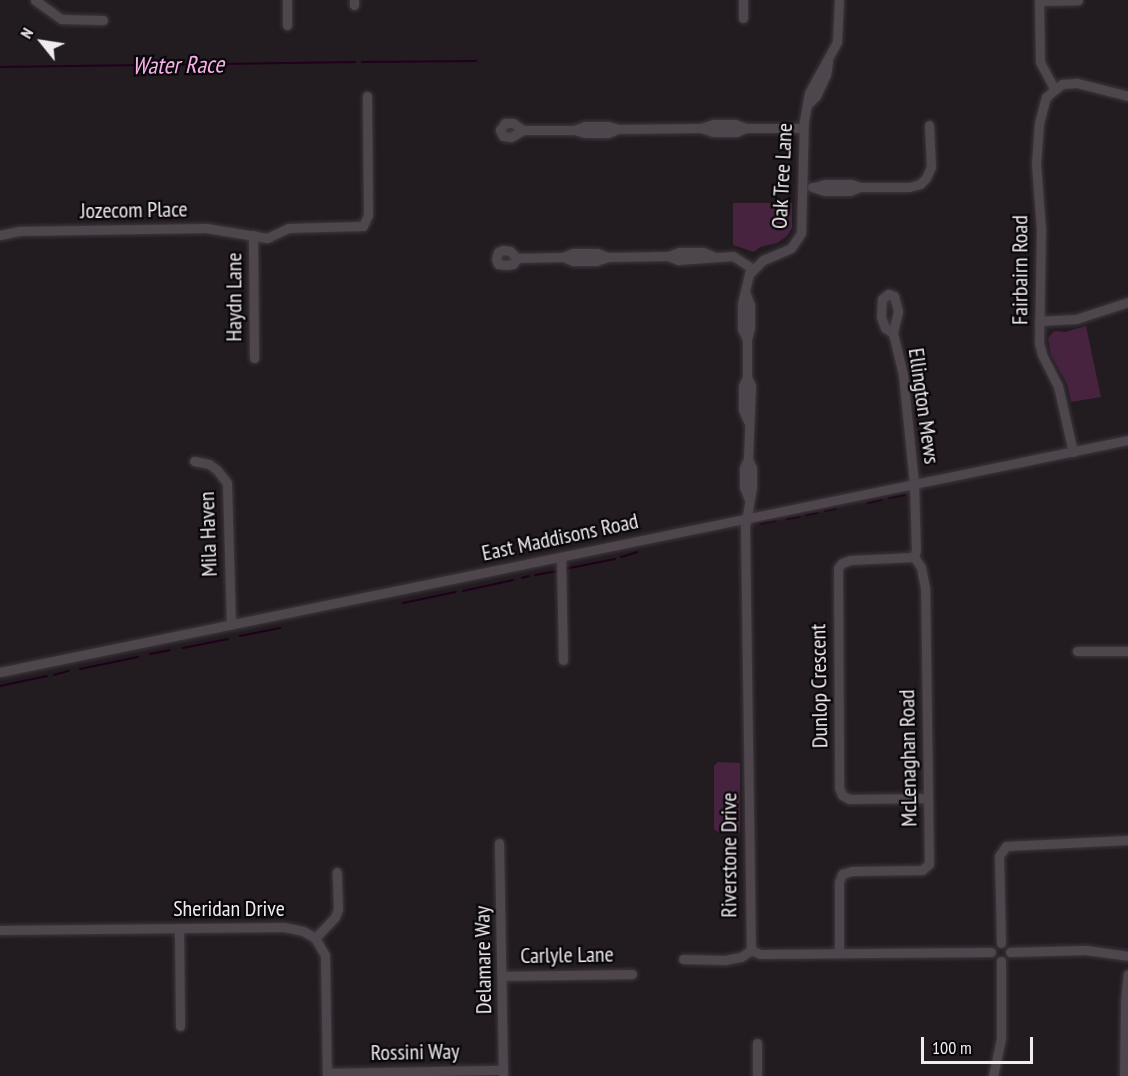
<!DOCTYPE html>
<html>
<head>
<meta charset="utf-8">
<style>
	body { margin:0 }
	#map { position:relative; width:1128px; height:1076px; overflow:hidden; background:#221b20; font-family:"PT Sans Narrow",sans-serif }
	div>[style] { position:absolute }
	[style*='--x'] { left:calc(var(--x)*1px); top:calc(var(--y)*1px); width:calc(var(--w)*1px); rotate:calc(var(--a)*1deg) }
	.green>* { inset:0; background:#472340 }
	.stream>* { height:2px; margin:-1px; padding:0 1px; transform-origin:1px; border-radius:1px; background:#20001b }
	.roads { filter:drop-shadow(0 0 2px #3d383c) drop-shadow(0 0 2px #3d383c) }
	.minor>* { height:9px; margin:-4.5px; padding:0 4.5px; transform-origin:4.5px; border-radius:4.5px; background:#4e464c }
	span { translate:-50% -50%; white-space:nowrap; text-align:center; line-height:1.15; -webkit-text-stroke:4.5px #090709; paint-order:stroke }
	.street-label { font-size:22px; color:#f0ebef }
	.water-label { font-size:24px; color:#f8b1e8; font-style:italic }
	.north { position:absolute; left:12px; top:12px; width:60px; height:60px; -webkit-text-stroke:4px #090709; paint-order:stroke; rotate:300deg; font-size:16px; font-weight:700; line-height:24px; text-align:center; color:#f0ebef }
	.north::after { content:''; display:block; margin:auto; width:21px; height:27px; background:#f0ebef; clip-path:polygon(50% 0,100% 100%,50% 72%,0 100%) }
	.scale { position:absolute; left:921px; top:1037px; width:112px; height:27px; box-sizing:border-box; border:3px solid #f0ebef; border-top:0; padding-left:8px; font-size:18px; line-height:21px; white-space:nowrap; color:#f0ebef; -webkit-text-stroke:4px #090709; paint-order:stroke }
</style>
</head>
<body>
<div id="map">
	<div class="green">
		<div style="clip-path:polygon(733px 203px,792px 203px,792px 228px,787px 236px,777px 243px,760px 247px,754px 252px,733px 245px)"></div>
		<div style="clip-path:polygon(1086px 326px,1101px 397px,1071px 402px,1067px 384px,1051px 355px,1048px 338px,1054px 331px,1065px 332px)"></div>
		<div style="clip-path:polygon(718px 762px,740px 763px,740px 832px,718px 832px,714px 829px,714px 766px)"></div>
	</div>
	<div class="stream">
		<div style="--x:362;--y:62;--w:114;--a:-0.5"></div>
		<div style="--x:0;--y:67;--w:355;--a:-0.8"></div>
		<div style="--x:889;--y:498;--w:16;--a:-11"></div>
		<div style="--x:868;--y:503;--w:14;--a:-12"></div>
		<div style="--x:825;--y:511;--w:11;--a:-10"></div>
		<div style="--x:806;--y:515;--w:12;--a:-9"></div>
		<div style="--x:787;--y:519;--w:13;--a:-9"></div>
		<div style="--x:760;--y:524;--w:16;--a:-11"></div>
		<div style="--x:621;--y:557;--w:17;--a:-17"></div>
		<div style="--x:565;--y:569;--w:51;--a:-11.3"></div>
		<div style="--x:535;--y:575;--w:23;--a:-10"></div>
		<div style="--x:522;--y:578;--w:7;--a:-16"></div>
		<div style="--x:463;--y:591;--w:51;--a:-12.4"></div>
		<div style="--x:403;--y:603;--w:54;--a:-11.7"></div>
		<div style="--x:240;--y:636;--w:41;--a:-11.3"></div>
		<div style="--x:183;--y:648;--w:46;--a:-11.3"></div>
		<div style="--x:150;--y:654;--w:20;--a:-11"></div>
		<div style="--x:80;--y:669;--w:59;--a:-11.7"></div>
		<div style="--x:54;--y:675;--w:15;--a:-16"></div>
		<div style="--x:0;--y:686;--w:48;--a:-12"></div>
	</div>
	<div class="roads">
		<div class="minor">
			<div style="--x:35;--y:0;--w:32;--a:36"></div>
			<div style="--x:61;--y:19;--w:42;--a:1.4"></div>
			<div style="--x:287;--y:0;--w:25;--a:90"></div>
			<div style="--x:354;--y:0;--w:5;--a:90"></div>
			<div style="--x:743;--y:0;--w:18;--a:90"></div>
			<div style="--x:1039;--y:0;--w:62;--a:89.1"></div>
			<div style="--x:1040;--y:62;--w:30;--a:62"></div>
			<div style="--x:1039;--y:1;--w:39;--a:-1"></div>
			<div style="--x:808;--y:104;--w:11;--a:-45"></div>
			<div style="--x:816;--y:96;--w:23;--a:-65"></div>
			<div style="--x:826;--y:75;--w:13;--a:-81"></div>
			<div style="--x:701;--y:128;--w:13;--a:-18"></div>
			<div style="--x:713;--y:124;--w:22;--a:0"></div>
			<div style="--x:735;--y:124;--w:12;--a:20"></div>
			<div style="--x:746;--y:128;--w:57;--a:0"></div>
			<div style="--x:523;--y:130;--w:14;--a:150"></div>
			<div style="--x:511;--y:137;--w:8;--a:-173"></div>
			<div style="--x:503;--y:136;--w:7;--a:-117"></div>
			<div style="--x:500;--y:130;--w:9;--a:-54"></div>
			<div style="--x:505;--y:123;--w:8;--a:0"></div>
			<div style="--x:513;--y:123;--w:12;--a:35"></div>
			<div style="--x:523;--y:130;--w:51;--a:0"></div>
			<div style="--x:574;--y:130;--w:11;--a:15"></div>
			<div style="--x:585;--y:133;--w:23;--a:0"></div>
			<div style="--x:608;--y:133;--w:11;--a:-22"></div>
			<div style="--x:618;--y:129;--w:83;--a:-0.7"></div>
			<div style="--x:701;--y:128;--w:13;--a:18"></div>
			<div style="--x:713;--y:132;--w:23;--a:0"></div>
			<div style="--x:736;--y:132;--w:11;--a:-22"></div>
			<div style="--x:574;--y:130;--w:12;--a:-20"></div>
			<div style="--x:585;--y:126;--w:23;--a:0"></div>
			<div style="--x:608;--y:126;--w:10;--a:17"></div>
			<div style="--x:812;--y:187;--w:14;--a:17"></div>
			<div style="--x:825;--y:191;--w:25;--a:0"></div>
			<div style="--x:850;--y:191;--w:11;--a:-22"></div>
			<div style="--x:814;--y:187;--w:11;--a:-15"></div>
			<div style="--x:825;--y:184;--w:26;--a:0"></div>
			<div style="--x:851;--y:184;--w:9;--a:18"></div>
			<div style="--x:860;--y:187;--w:49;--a:0"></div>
			<div style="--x:909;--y:187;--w:11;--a:-15"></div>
			<div style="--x:920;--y:184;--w:8;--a:-45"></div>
			<div style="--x:926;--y:178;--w:12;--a:-66"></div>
			<div style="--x:931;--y:167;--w:42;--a:-92.7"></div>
			<div style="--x:0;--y:235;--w:19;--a:-12"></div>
			<div style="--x:19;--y:231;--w:187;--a:-0.9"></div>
			<div style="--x:206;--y:228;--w:62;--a:9.3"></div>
			<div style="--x:267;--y:238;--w:23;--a:-25"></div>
			<div style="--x:288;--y:228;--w:75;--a:-1.5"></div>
			<div style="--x:363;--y:226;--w:12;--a:-66"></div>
			<div style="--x:368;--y:215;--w:119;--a:-90.5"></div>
			<div style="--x:253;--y:235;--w:123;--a:89.5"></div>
			<div style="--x:668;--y:256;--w:11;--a:22"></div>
			<div style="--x:678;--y:260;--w:55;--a:-4.2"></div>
			<div style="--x:733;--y:256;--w:24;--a:33"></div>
			<div style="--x:563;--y:257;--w:11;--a:-22"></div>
			<div style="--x:573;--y:253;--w:24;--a:0"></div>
			<div style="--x:597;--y:253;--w:12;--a:20"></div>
			<div style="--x:517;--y:258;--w:7;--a:124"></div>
			<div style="--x:513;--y:264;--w:6;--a:171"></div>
			<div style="--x:507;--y:265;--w:9;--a:-174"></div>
			<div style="--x:498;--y:264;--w:5;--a:-112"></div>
			<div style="--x:496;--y:259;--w:7;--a:-74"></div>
			<div style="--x:498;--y:252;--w:5;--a:-22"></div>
			<div style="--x:503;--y:250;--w:7;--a:8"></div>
			<div style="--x:510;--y:251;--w:10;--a:45"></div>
			<div style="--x:517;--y:258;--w:46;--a:-1.2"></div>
			<div style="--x:563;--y:257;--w:11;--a:22"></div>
			<div style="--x:573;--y:261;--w:23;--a:0"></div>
			<div style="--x:596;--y:261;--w:13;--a:-18"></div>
			<div style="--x:608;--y:257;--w:60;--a:-1"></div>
			<div style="--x:668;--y:256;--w:12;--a:-20"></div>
			<div style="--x:679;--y:252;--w:24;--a:0"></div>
			<div style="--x:703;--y:252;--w:11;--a:22"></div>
			<div style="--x:746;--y:294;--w:12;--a:70"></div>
			<div style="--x:750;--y:305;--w:23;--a:90"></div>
			<div style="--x:750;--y:328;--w:11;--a:105"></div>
			<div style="--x:747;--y:339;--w:38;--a:90"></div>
			<div style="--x:747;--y:377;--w:10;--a:66"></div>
			<div style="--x:751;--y:386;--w:73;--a:92.4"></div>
			<div style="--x:748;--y:459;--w:10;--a:66"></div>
			<div style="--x:752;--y:468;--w:19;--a:90"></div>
			<div style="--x:752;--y:487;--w:39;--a:100"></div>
			<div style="--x:745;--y:525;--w:425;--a:89.2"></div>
			<div style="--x:751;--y:950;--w:10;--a:24"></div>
			<div style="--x:760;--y:954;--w:231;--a:-0.5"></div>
			<div style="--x:1039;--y:321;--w:37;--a:-3"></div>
			<div style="--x:1076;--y:319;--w:55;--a:-18.1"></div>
			<div style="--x:893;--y:333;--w:9;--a:-148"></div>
			<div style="--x:885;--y:328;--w:12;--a:-110"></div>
			<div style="--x:881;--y:317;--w:18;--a:-87"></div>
			<div style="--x:882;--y:299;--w:8;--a:-40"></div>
			<div style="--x:888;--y:294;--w:6;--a:18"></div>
			<div style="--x:894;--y:296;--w:16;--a:75"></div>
			<div style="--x:898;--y:311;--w:23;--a:103"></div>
			<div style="--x:893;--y:333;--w:43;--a:76.6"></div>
			<div style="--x:903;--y:375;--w:110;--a:84.2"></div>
			<div style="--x:914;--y:484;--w:66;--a:88.3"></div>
			<div style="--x:916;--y:550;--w:7;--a:106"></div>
			<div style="--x:747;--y:339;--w:11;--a:-117"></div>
			<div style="--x:742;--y:329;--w:25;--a:-90"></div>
			<div style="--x:742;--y:304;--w:31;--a:-77"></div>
			<div style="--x:749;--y:274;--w:20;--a:-45"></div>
			<div style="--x:763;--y:260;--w:30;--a:-23"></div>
			<div style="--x:791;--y:248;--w:18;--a:-56"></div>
			<div style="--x:801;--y:233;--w:112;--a:-88.5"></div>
			<div style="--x:804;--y:121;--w:28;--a:-80"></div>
			<div style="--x:809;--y:93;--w:58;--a:-61.2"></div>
			<div style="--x:837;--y:42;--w:42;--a:-87.3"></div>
			<div style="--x:747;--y:377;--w:10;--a:114"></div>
			<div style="--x:743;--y:386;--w:24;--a:90"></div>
			<div style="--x:743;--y:410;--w:12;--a:66"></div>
			<div style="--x:1073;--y:452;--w:68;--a:-102.8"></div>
			<div style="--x:1058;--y:386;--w:36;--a:-117"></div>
			<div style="--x:1042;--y:354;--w:11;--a:-105"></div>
			<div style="--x:1039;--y:343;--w:113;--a:-89"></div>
			<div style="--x:1041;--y:230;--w:66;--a:-94.3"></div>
			<div style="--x:1036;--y:164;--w:41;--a:-85.8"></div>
			<div style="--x:1039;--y:123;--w:27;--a:-75"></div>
			<div style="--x:1046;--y:97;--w:21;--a:-39"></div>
			<div style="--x:1062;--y:84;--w:15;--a:-4"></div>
			<div style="--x:1077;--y:83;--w:53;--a:14.3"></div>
			<div style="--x:748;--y:459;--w:10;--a:114"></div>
			<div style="--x:744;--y:468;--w:19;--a:90"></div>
			<div style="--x:744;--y:487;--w:11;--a:68"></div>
			<div style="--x:194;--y:461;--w:15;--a:11"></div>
			<div style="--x:209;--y:464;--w:10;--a:37"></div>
			<div style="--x:217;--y:470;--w:16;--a:52"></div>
			<div style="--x:227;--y:483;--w:142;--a:88.4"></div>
			<div style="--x:561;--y:557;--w:103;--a:88.9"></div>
			<div style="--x:914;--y:557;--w:64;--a:177.3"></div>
			<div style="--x:850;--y:560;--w:9;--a:159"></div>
			<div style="--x:842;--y:563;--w:6;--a:129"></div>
			<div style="--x:838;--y:568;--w:220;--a:89.7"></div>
			<div style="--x:839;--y:788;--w:8;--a:67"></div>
			<div style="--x:842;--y:795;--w:8;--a:30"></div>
			<div style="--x:849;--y:799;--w:79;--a:-0.7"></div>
			<div style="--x:1077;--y:651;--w:51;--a:0"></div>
			<div style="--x:0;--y:672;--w:1152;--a:-11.62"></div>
			<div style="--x:499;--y:843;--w:233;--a:89"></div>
			<div style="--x:179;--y:928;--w:98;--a:89.4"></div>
			<div style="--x:0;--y:930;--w:284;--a:-0.6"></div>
			<div style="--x:284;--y:927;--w:19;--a:12"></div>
			<div style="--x:303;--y:931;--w:14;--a:30"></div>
			<div style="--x:315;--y:938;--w:20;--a:60"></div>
			<div style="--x:325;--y:955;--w:121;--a:89.1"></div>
			<div style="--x:315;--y:938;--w:29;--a:-46"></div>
			<div style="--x:335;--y:917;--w:9;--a:-69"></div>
			<div style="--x:338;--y:909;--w:37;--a:-92"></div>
			<div style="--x:1001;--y:943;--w:87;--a:-91.3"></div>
			<div style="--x:999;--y:856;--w:12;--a:-55"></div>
			<div style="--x:1006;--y:846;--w:122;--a:-2.8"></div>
			<div style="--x:1010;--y:952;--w:76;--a:-1.5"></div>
			<div style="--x:1086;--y:950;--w:42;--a:8.1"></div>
			<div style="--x:839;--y:953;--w:71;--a:-90"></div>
			<div style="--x:839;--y:882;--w:9;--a:-69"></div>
			<div style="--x:842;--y:874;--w:10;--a:-17"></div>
			<div style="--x:852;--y:871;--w:70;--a:-0.8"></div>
			<div style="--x:922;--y:870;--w:9;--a:-41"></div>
			<div style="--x:929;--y:864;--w:276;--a:-90.8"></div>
			<div style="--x:925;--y:588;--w:21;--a:-101"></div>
			<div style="--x:921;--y:567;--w:12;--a:-125"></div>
			<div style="--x:683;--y:959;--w:42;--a:1.4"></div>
			<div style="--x:725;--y:960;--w:16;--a:-11"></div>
			<div style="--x:741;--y:957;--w:12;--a:-35"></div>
			<div style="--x:502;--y:976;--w:130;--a:-0.9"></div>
			<div style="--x:757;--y:1043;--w:33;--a:90"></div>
			<div style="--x:327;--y:1073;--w:176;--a:-1"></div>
			<div style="--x:993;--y:1076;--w:38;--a:-78"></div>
			<div style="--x:1001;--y:1039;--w:78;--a:-90"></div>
			<div style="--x:1124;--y:1076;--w:75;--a:-89.2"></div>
			<div style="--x:1125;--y:1001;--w:27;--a:-84"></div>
		</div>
	</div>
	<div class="street-label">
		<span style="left:782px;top:176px;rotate:-87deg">Oak Tree Lane</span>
		<span style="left:134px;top:210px;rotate:-1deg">Jozecom Place</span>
		<span style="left:1020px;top:270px;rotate:-90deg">Fairbairn Road</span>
		<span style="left:234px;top:297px;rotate:-90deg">Haydn Lane</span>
		<span style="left:924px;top:406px;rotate:82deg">Ellington Mews</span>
		<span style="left:208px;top:534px;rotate:-92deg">Mila Haven</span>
		<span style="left:560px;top:537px;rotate:-12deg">East Maddisons Road</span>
		<span style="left:819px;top:686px;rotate:-91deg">Dunlop Crescent</span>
		<span style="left:908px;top:758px;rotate:-91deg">McLenaghan Road</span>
		<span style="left:729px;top:855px;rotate:-90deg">Riverstone Drive</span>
		<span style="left:229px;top:909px">Sheridan Drive</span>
		<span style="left:567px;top:955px;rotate:-1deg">Carlyle Lane</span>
		<span style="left:483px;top:960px;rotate:-91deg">Delamare Way</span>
		<span style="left:415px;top:1052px;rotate:-1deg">Rossini Way</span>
	</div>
	<div class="water-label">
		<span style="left:178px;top:65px;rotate:-1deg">Water Race</span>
	</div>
	<div class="north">N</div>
	<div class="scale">100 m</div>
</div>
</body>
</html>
